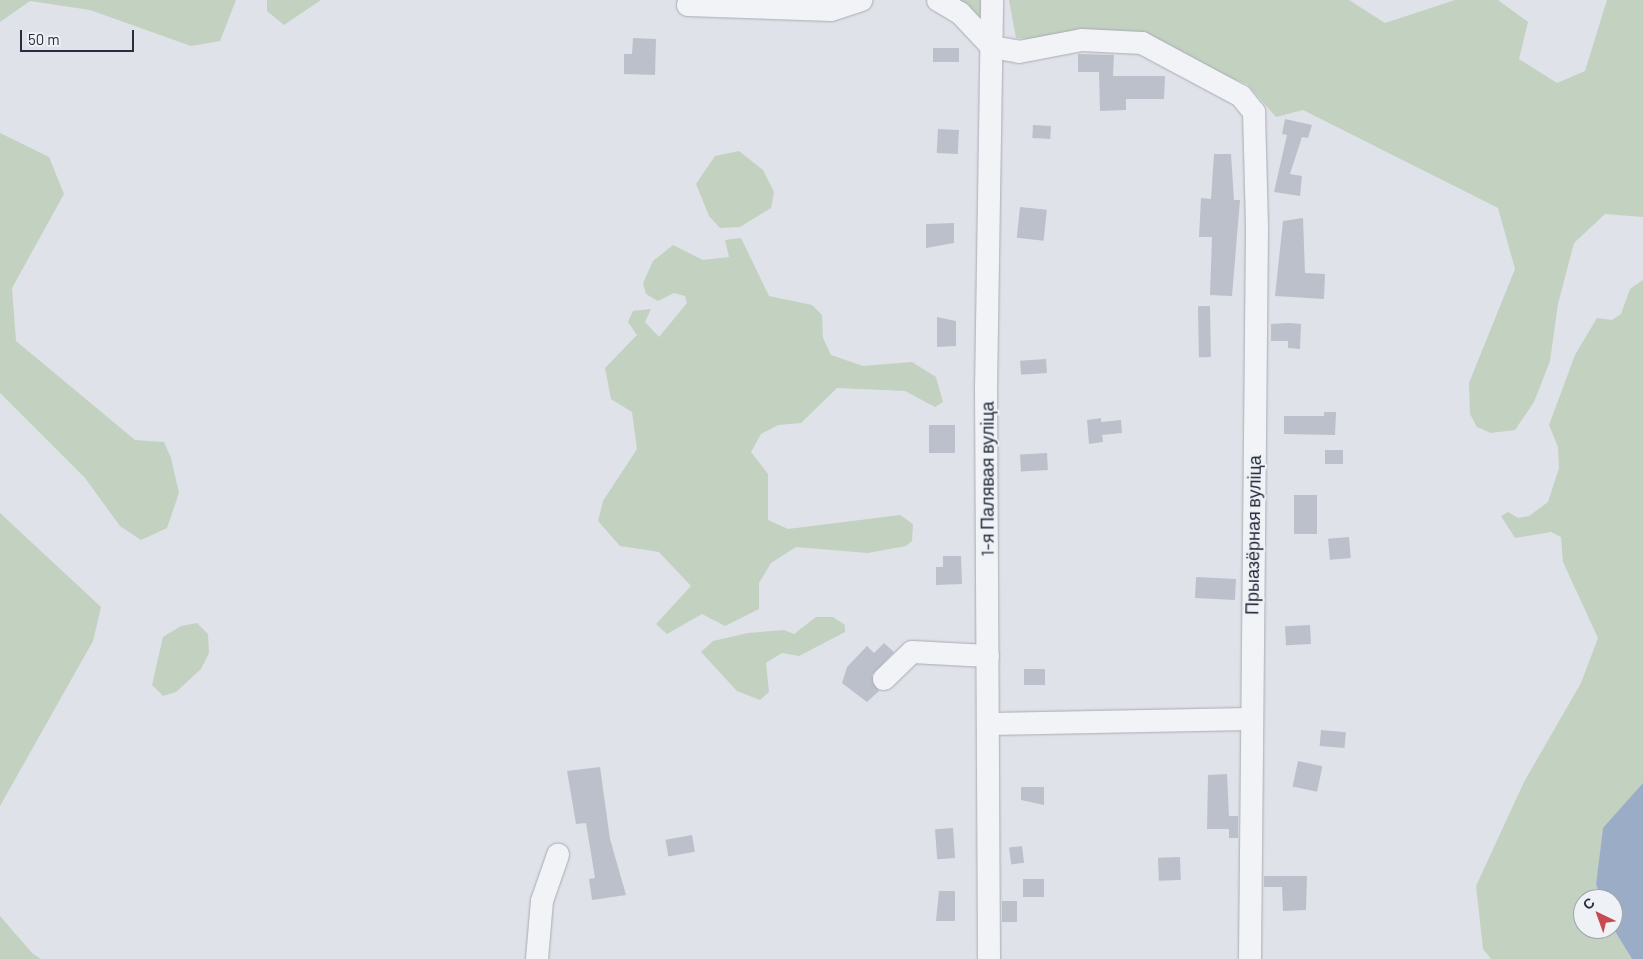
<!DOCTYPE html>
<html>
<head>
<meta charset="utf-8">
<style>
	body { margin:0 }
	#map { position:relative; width:1643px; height:959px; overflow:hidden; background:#dfe2e8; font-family:Barlow,sans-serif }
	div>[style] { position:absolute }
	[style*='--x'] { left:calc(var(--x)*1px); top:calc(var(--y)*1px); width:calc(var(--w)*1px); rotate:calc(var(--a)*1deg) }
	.green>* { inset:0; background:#c3d1c0 }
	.water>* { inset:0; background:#9bacc6 }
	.building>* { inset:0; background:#bcc0ca; transform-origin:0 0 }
	.roads { filter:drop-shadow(0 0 1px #a8acb5) drop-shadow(0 0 1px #a8acb5) }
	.minor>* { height:22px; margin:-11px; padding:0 11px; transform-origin:11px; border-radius:11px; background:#f1f3f6 }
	span { translate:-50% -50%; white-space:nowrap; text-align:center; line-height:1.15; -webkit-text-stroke:4px #eef1f5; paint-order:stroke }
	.street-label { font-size:18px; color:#292e3e }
	.north { position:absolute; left:1573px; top:889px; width:50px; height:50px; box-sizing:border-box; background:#eef1f5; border:1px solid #9fa3ac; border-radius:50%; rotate:318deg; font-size:14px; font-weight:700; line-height:20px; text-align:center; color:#292e3e }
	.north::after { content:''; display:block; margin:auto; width:18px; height:22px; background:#c84951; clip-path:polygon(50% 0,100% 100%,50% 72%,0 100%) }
	.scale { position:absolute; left:20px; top:30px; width:114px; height:22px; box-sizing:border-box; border:2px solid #292e3e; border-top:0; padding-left:6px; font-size:15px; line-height:18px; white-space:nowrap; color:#292e3e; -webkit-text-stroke:4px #eef1f5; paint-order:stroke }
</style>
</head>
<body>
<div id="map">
	<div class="green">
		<div style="clip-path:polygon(0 0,236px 0,220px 41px,191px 46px,90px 10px,30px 1px,0 22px)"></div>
		<div style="clip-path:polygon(267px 0,321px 0,284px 25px,267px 11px)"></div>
		<div style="clip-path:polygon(948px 0,983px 0,986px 4px,977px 24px)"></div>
		<div style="clip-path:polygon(1009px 0,1349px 0,1385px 23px,1455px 0,1498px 0,1528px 22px,1519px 59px,1557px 83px,1585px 71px,1607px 0,1643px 0,1643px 217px,1605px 214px,1574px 243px,1558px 304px,1550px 361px,1534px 402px,1515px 430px,1491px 433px,1477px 427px,1470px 414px,1469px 383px,1515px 269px,1498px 208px,1303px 110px,1276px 117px,1247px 84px,1145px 46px,1016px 38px)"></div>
		<div style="clip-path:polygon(0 133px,49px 157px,64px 194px,12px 288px,16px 341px,135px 440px,164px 442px,171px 458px,179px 493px,167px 528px,141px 540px,120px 526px,85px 478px,0 393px)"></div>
		<div style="clip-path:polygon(739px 151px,763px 170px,774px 192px,771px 208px,740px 227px,720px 228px,709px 216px,696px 184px,715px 156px)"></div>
		<div style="clip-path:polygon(741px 238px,769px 296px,812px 305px,822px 315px,823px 338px,831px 355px,863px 366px,912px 362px,936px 377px,943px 402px,935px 407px,905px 391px,837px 388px,801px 423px,778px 425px,761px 434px,751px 452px,768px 474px,768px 520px,788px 529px,900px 515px,913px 524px,912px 541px,906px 546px,868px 553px,796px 547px,771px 563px,759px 583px,759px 609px,725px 626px,702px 614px,667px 634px,656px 624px,691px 586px,659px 552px,620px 546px,598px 521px,603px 501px,637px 449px,632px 412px,611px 399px,605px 368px,637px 335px,628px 322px,633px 311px,651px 309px,645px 322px,659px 337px,687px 303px,685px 296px,674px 293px,658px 301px,646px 294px,643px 283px,653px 261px,673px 245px,703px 260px,729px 257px,725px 240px)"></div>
		<div style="clip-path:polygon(1643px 280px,1643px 783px,1603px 829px,1596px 884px,1601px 899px,1583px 899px,1583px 929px,1613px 928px,1632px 959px,1491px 959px,1483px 949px,1476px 886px,1524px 782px,1581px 683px,1598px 638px,1563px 562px,1561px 537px,1551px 532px,1515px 538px,1501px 516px,1508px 512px,1518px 518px,1529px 516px,1548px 502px,1559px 468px,1558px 447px,1549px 425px,1575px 355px,1597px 318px,1612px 320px,1621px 314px,1630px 289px)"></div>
		<div style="clip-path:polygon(0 513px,101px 607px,93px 641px,0 806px)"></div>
		<div style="clip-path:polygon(816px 617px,833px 617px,845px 625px,845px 632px,799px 656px,782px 653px,766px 663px,769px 692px,760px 700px,737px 691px,701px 652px,713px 641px,748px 633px,784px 630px,794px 634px)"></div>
		<div style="clip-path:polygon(197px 623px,208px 634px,209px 653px,201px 669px,176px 692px,163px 696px,152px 685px,163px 637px,181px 626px)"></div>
		<div style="clip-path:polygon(0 916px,32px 953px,41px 959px,0 959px)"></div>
	</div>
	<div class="water">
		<div style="clip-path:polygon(1643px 783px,1643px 959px,1632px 959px,1613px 928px,1613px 899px,1601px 899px,1596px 884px,1603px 828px)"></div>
	</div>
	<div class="building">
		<div style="clip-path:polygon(633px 38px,656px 39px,655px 75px,624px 74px,624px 54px,632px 54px)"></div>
		<div style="left:959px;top:48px;width:14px;height:26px;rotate:90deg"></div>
		<div style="clip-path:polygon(1078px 54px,1114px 55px,1113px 76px,1165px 76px,1164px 99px,1126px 99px,1126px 110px,1100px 111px,1099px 72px,1078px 72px)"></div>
		<div style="clip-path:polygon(1285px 119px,1312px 125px,1308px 138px,1302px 137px,1290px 174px,1302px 176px,1300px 196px,1274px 192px,1287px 135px,1282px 134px)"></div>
		<div style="left:1033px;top:125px;width:18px;height:13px;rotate:3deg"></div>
		<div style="left:938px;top:129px;width:21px;height:24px;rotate:3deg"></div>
		<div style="clip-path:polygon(1214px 154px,1231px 154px,1234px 200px,1240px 200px,1232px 296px,1210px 295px,1212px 237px,1199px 237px,1201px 198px,1211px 199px)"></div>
		<div style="left:1020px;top:207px;width:27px;height:31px;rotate:6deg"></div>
		<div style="clip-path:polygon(1303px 218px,1305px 273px,1325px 274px,1324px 299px,1275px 296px,1283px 221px)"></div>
		<div style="clip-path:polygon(954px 223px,954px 243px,926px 248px,926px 224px)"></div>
		<div style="left:1210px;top:306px;width:51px;height:12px;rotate:89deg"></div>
		<div style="clip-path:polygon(937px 317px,956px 321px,956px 346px,937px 347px)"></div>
		<div style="clip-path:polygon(1289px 323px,1301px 324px,1300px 349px,1288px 348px,1288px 341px,1271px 341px,1271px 324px)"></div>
		<div style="left:1046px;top:359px;width:14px;height:26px;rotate:86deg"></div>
		<div style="clip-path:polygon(1324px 412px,1336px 412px,1335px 435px,1284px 434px,1284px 416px,1324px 416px)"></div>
		<div style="clip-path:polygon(1101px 418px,1101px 422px,1121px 420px,1122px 433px,1102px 435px,1103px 442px,1089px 444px,1087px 420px)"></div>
		<div style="left:929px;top:425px;width:26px;height:28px"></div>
		<div style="left:1325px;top:450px;width:18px;height:14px"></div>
		<div style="left:1047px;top:453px;width:17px;height:27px;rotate:87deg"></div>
		<div style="left:1294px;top:495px;width:23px;height:39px"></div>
		<div style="left:1349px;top:537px;width:21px;height:21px;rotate:85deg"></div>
		<div style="clip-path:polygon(943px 556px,961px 556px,962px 584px,936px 585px,936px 567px,943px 567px)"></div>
		<div style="left:1236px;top:579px;width:21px;height:40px;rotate:93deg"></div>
		<div style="left:1310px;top:625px;width:19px;height:25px;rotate:87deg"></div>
		<div style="clip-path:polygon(884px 643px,894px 652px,872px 675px,879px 691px,867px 702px,842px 683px,847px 667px,867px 646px,874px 653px)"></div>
		<div style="left:1024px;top:669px;width:21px;height:16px"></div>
		<div style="left:1321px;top:730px;width:25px;height:16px;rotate:5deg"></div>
		<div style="left:1298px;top:761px;width:25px;height:26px;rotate:12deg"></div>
		<div style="clip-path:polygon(600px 767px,610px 839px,626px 895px,592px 900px,589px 879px,595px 878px,586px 823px,576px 824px,567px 771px)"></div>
		<div style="clip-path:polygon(1227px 774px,1229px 816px,1238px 816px,1238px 838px,1229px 838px,1229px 829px,1207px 829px,1208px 775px)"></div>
		<div style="clip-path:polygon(1021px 787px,1044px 787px,1044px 805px,1021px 800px)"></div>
		<div style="left:953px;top:828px;width:30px;height:18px;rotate:86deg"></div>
		<div style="left:692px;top:835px;width:17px;height:27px;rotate:80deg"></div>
		<div style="left:1022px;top:846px;width:17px;height:13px;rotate:83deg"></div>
		<div style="left:1180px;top:857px;width:23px;height:22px;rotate:88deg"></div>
		<div style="clip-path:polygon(1264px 876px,1307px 876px,1306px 910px,1283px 911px,1282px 887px,1264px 887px)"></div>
		<div style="left:1023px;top:879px;width:21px;height:18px"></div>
		<div style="clip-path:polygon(939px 891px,955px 891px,955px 921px,936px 921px)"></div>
		<div style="left:1002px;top:901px;width:15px;height:21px"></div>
	</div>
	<div class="roads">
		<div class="minor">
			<div style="--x:938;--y:0;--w:26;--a:31"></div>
			<div style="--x:960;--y:13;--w:47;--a:46.7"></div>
			<div style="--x:992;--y:47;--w:27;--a:10"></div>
			<div style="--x:1019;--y:52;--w:64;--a:-10.8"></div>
			<div style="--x:1082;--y:40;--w:60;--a:2.9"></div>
			<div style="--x:1142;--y:43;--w:112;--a:28.2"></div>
			<div style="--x:1241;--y:96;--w:21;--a:51"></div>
			<div style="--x:1254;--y:112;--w:117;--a:88.5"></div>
			<div style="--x:1257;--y:229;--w:730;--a:90.55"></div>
			<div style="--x:688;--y:5;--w:143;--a:2"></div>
			<div style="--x:831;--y:10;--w:32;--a:-18"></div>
			<div style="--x:884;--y:679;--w:39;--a:-44"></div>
			<div style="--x:912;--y:652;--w:76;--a:3"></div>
			<div style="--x:989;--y:724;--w:262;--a:-1.1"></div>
			<div style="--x:537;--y:959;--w:58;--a:-85.1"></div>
			<div style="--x:542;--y:901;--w:49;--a:-70.8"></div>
			<div style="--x:989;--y:959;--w:570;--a:-90.3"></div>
			<div style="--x:986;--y:389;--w:389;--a:-89.1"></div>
		</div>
	</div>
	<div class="street-label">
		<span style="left:987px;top:479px;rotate:-90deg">1-я Палявая вуліца</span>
		<span style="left:1253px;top:535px;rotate:-89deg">Прыазёрная вуліца</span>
	</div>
	<div class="north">С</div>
	<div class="scale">50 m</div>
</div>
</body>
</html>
